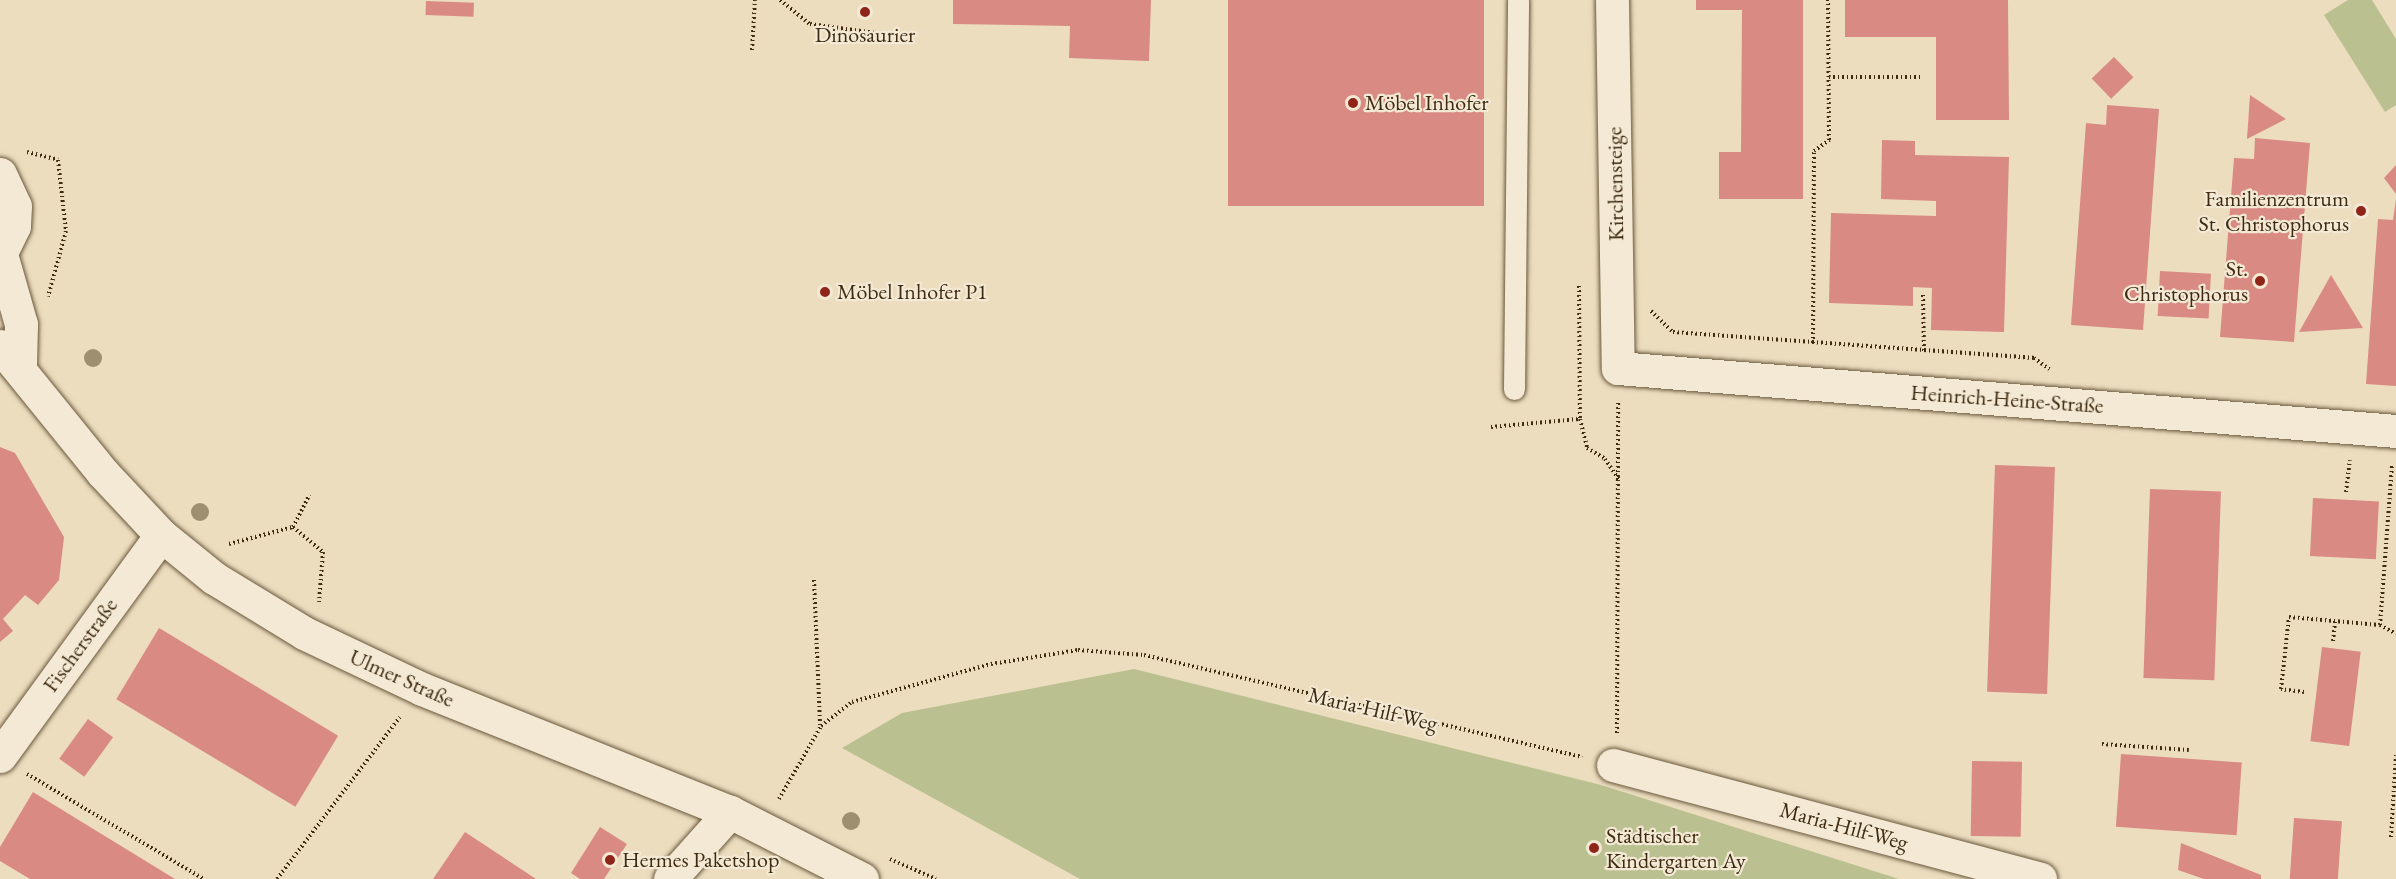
<!DOCTYPE html>
<html>
<head>
<meta charset="utf-8">
<style>
	body { margin:0 }
	#map { position:relative; width:2396px; height:879px; overflow:hidden; background:#ecddbf; font-family:"EB Garamond",serif }
	div>[style] { position:absolute }
	[style*='--x'] { left:calc(var(--x)*1px); top:calc(var(--y)*1px); width:calc(var(--w)*1px); rotate:calc(var(--a)*1deg) }
	.green>* { inset:0; background:#bac090 }
	.building>* { inset:0; background:#d98a83; transform-origin:0 0 }
	.path>* { height:4px; margin-top:-2px; transform-origin:0; background:repeating-linear-gradient(90deg,#3f2b11 0 1.5px,transparent 0 4.5px) }
	.roads { filter:drop-shadow(0 0 2px #6a583c) drop-shadow(0 0 2px #6a583c) }
	.lane>* { height:21px; margin:-10.5px; padding:0 10.5px; transform-origin:10.5px; border-radius:10.5px; background:#f3e9d5 }
	.street>* { height:33px; margin:-16.5px; padding:0 16.5px; transform-origin:16.5px; border-radius:16.5px; background:#f3e9d5 }
	.secondary>* { height:33px; margin:-16.5px; padding:0 16.5px; transform-origin:16.5px; border-radius:16.5px; background:#f3e9d5 }
	.trees>* { width:18px; height:18px; margin:-9px; border-radius:50%; background:#9e8f71 }
	.dots>* { width:16px; height:16px; translate:-50% -50%; box-sizing:border-box; border:3px solid #f3e9d5; border-radius:50% }
	span { translate:-50% -50%; white-space:nowrap; text-align:center; line-height:1.15; -webkit-text-stroke:4.5px #f3e9d5; paint-order:stroke }
	.poi-label { font-size:22px; color:#3f2b11 }
	.left { translate:0 -50%; text-align:left }
	.right { translate:-100% -50%; text-align:right }
	.street-label { font-size:22px; color:#3f2b11 }
</style>
</head>
<body>
<div id="map">
	<div class="green">
		<div style="clip-path:polygon(2348px 0,2372px 0,2396px 39px,2396px 105px,2385px 112px,2324px 15px)"></div>
		<div style="clip-path:polygon(1134px 669px,1601px 785px,1899px 879px,1080px 879px,842px 748px,902px 713px)"></div>
	</div>
	<div class="building">
		<div style="clip-path:polygon(953px 0,1151px 0,1149px 61px,1069px 58px,1070px 26px,953px 24px)"></div>
		<div style="left:1228px;top:0;width:256px;height:206px"></div>
		<div style="clip-path:polygon(1696px 0,1803px 0,1803px 199px,1719px 199px,1719px 152px,1741px 152px,1742px 10px,1696px 10px)"></div>
		<div style="clip-path:polygon(1845px 0,2008px 0,2009px 120px,1936px 120px,1936px 37px,1845px 37px)"></div>
		<div style="left:426px;top:1px;width:48px;height:14px;rotate:2deg"></div>
		<div style="left:2114px;top:57px;width:28px;height:31px;rotate:46deg"></div>
		<div style="clip-path:polygon(2250px 95px,2286px 119px,2247px 139px)"></div>
		<div style="clip-path:polygon(2107px 105px,2159px 109px,2143px 330px,2071px 325px,2086px 123px,2106px 125px)"></div>
		<div style="clip-path:polygon(2255px 138px,2310px 143px,2294px 342px,2220px 337px,2234px 158px,2254px 159px)"></div>
		<div style="clip-path:polygon(1882px 140px,1915px 141px,1915px 155px,2009px 157px,2004px 332px,1931px 330px,1932px 288px,1913px 287px,1913px 306px,1829px 303px,1831px 213px,1936px 216px,1936px 201px,1881px 199px)"></div>
		<div style="clip-path:polygon(2396px 165px,2396px 194px,2384px 178px)"></div>
		<div style="clip-path:polygon(2396px 199px,2396px 386px,2366px 384px,2378px 219px,2393px 220px)"></div>
		<div style="left:2160px;top:271px;width:51px;height:45px;rotate:3deg"></div>
		<div style="clip-path:polygon(2331px 275px,2363px 328px,2299px 332px)"></div>
		<div style="clip-path:polygon(0 447px,15px 453px,64px 537px,59px 580px,38px 605px,25px 595px,3px 619px,13px 631px,0 642px)"></div>
		<div style="left:1995px;top:465px;width:60px;height:227px;rotate:2deg"></div>
		<div style="left:2150px;top:489px;width:71px;height:189px;rotate:2deg"></div>
		<div style="left:2313px;top:498px;width:66px;height:58px;rotate:3deg"></div>
		<div style="left:159px;top:628px;width:209px;height:83px;rotate:31deg"></div>
		<div style="left:2322px;top:647px;width:39px;height:95px;rotate:7deg"></div>
		<div style="left:88px;top:719px;width:31px;height:49px;rotate:36deg"></div>
		<div style="left:2121px;top:754px;width:121px;height:73px;rotate:4deg"></div>
		<div style="left:1972px;top:761px;width:50px;height:75px;rotate:1deg"></div>
		<div style="clip-path:polygon(33px 792px,175px 879px,30px 879px,0 861px,0 847px)"></div>
		<div style="left:2294px;top:818px;width:48px;height:61px;rotate:4deg"></div>
		<div style="clip-path:polygon(600px 827px,627px 844px,604px 879px,580px 879px,571px 873px)"></div>
		<div style="clip-path:polygon(465px 832px,536px 879px,433px 879px)"></div>
		<div style="clip-path:polygon(2181px 843px,2261px 875px,2261px 879px,2204px 879px,2178px 870px)"></div>
	</div>
	<div class="path">
		<div style="--x:780;--y:0;--w:38;--a:39"></div>
		<div style="--x:810;--y:24;--w:81;--a:7.8"></div>
		<div style="--x:752;--y:50;--w:50;--a:-86.6"></div>
		<div style="--x:1829;--y:77;--w:92;--a:0"></div>
		<div style="--x:27;--y:152;--w:32;--a:14"></div>
		<div style="--x:58;--y:160;--w:71;--a:83.6"></div>
		<div style="--x:66;--y:231;--w:68;--a:105.3"></div>
		<div style="--x:1579;--y:286;--w:133;--a:89.6"></div>
		<div style="--x:1580;--y:419;--w:30;--a:76"></div>
		<div style="--x:1587;--y:448;--w:21;--a:31"></div>
		<div style="--x:1605;--y:459;--w:25;--a:56"></div>
		<div style="--x:1923;--y:295;--w:57;--a:89"></div>
		<div style="--x:1651;--y:311;--w:30;--a:44"></div>
		<div style="--x:1673;--y:332;--w:362;--a:4.1"></div>
		<div style="--x:2034;--y:358;--w:19;--a:36"></div>
		<div style="--x:1813;--y:343;--w:192;--a:-89.7"></div>
		<div style="--x:1814;--y:151;--w:19;--a:-36"></div>
		<div style="--x:1829;--y:140;--w:140;--a:-90.4"></div>
		<div style="--x:1491;--y:427;--w:88;--a:-5.2"></div>
		<div style="--x:2346;--y:492;--w:32;--a:-83"></div>
		<div style="--x:293;--y:527;--w:36;--a:-63"></div>
		<div style="--x:229;--y:544;--w:66;--a:-14.9"></div>
		<div style="--x:293;--y:527;--w:39;--a:40"></div>
		<div style="--x:323;--y:552;--w:50;--a:94.6"></div>
		<div style="--x:814;--y:580;--w:145;--a:87.6"></div>
		<div style="--x:2380;--y:625;--w:161;--a:-85.7"></div>
		<div style="--x:2333;--y:641;--w:20;--a:-84"></div>
		<div style="--x:2304;--y:692;--w:23;--a:-173"></div>
		<div style="--x:2281;--y:689;--w:72;--a:-83.7"></div>
		<div style="--x:2289;--y:617;--w:91;--a:5"></div>
		<div style="--x:2380;--y:625;--w:18;--a:29"></div>
		<div style="--x:1617;--y:733;--w:331;--a:-89.8"></div>
		<div style="--x:2102;--y:744;--w:87;--a:3.9"></div>
		<div style="--x:27;--y:774;--w:206;--a:30.7"></div>
		<div style="--x:779;--y:799;--w:84;--a:-60.1"></div>
		<div style="--x:821;--y:726;--w:39;--a:-38"></div>
		<div style="--x:852;--y:702;--w:144;--a:-15.3"></div>
		<div style="--x:991;--y:664;--w:88;--a:-9.1"></div>
		<div style="--x:1078;--y:650;--w:66;--a:4.3"></div>
		<div style="--x:1144;--y:655;--w:450;--a:13.1"></div>
		<div style="--x:2391;--y:837;--w:82;--a:-86.5"></div>
		<div style="--x:890;--y:859;--w:50;--a:23.5"></div>
		<div style="--x:277;--y:879;--w:203;--a:-52.8"></div>
	</div>
	<div class="roads">
		<div class="lane">
			<div style="--x:1514;--y:389;--w:389;--a:-89.4"></div>
		</div>
		<div class="street">
			<div style="--x:1612;--y:0;--w:368;--a:89.1"></div>
			<div style="--x:1618;--y:368;--w:781;--a:4.63"></div>
			<div style="--x:0;--y:756;--w:273;--a:-53.9"></div>
			<div style="--x:1613;--y:765;--w:442;--a:14.9"></div>
			<div style="--x:670;--y:879;--w:90;--a:-48.2"></div>
		</div>
		<div class="secondary">
			<div style="--x:0;--y:174;--w:35;--a:65"></div>
			<div style="--x:15;--y:206;--w:20;--a:93"></div>
			<div style="--x:14;--y:226;--w:32;--a:116"></div>
			<div style="--x:1;--y:254;--w:73;--a:74.1"></div>
			<div style="--x:21;--y:324;--w:42;--a:91.4"></div>
			<div style="--x:0;--y:346;--w:162;--a:51"></div>
			<div style="--x:102;--y:472;--w:86;--a:46.9"></div>
			<div style="--x:161;--y:535;--w:68;--a:39.1"></div>
			<div style="--x:214;--y:578;--w:105;--a:31.4"></div>
			<div style="--x:304;--y:633;--w:131;--a:25.4"></div>
			<div style="--x:422;--y:689;--w:332;--a:21.8"></div>
			<div style="--x:730;--y:812;--w:148;--a:26.9"></div>
		</div>
	</div>
	<div class="trees">
		<div style="left:93px;top:358px"></div>
		<div style="left:200px;top:512px"></div>
		<div style="left:851px;top:821px"></div>
	</div>
	<div class="dots">
		<div style="left:865px;top:12px;background:#8f2418"></div>
		<div style="left:1353px;top:103px;background:#8f2418"></div>
		<div style="left:2361px;top:211px;background:#8f2418"></div>
		<div style="left:2260px;top:281px;background:#8f2418"></div>
		<div style="left:825px;top:292px;background:#8f2418"></div>
		<div style="left:1594px;top:848px;background:#8f2418"></div>
		<div style="left:610px;top:860px;background:#8f2418"></div>
	</div>
	<div class="poi-label">
		<span style="left:865px;top:35px">Dinosaurier</span>
		<span class="left" style="left:1365px;top:103px">Möbel Inhofer</span>
		<span class="right" style="left:2349px;top:211px">Familienzentrum<br>St. Christophorus</span>
		<span class="right" style="left:2248px;top:281px">St.<br>Christophorus</span>
		<span class="left" style="left:837px;top:292px">Möbel Inhofer P1</span>
		<span class="left" style="left:1606px;top:848px">Städtischer<br>Kindergarten Ay</span>
		<span class="left" style="left:622px;top:860px">Hermes Paketshop</span>
	</div>
	<div class="street-label">
		<span style="left:1615px;top:184px;rotate:-91deg">Kirchensteige</span>
		<span style="left:2007px;top:399px;rotate:4deg">Heinrich-Heine-Straße</span>
		<span style="left:80px;top:645px;rotate:-54deg">Fischerstraße</span>
		<span style="left:402px;top:678px;rotate:24deg">Ulmer Straße</span>
		<span style="left:1373px;top:709px;rotate:13deg">Maria-Hilf-Weg</span>
		<span style="left:1844px;top:826px;rotate:15deg">Maria-Hilf-Weg</span>
	</div>
</div>
</body>
</html>
